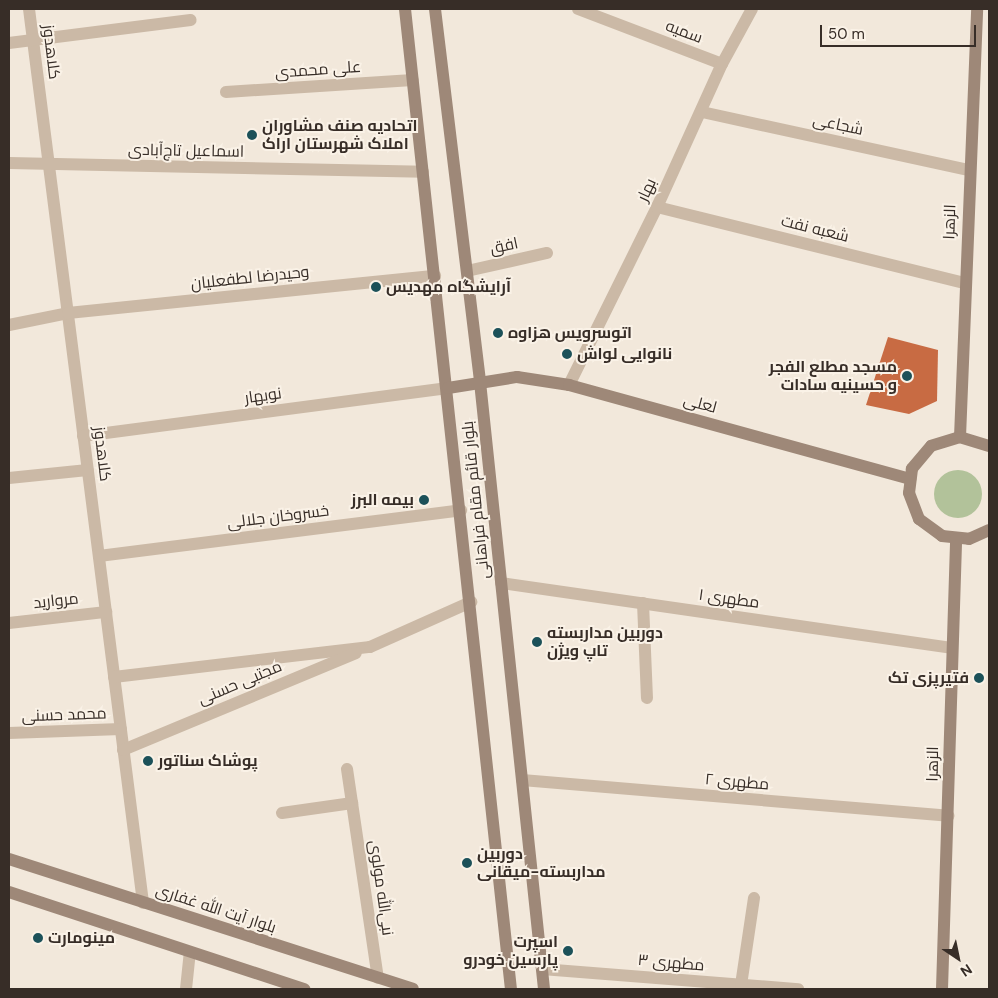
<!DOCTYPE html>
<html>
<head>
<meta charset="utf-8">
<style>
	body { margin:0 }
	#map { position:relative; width:998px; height:998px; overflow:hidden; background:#f2e8db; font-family:"DM Sans",Cairo,sans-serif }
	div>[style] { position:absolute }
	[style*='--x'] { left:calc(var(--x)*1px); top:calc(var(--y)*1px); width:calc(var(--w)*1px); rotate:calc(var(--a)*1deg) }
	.green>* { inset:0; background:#b2c29a }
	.round { border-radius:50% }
	.building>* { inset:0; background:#c86b43 }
	.street>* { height:12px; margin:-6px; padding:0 6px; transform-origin:6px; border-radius:6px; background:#cbb9a6 }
	.secondary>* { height:12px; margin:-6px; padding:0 6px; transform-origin:6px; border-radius:6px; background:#9e8878 }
	.dots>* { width:14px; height:14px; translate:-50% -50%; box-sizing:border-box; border:2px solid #faf2e7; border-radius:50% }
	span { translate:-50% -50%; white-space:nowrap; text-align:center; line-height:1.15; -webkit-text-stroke:4px #faf2e7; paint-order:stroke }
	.street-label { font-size:16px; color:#372d27 }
	.poi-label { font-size:16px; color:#372d27; font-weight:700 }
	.left { translate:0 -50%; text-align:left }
	.right { translate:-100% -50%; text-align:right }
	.frame { position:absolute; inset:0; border:10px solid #372d27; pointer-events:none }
	.north { position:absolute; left:933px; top:933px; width:50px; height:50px; -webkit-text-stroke:4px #faf2e7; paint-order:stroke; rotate:146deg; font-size:14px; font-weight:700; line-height:20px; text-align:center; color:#372d27 }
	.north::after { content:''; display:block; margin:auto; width:18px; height:22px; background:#372d27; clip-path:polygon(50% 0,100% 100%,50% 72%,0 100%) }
	.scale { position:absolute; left:820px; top:25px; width:156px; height:22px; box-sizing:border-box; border:2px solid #372d27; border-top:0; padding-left:6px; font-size:15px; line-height:18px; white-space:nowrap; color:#372d27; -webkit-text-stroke:4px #faf2e7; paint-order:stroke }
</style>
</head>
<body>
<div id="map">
	<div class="green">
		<div class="round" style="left:934px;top:470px;width:48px;height:48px"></div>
	</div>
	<div class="building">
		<div style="clip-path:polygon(888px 337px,938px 350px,937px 401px,909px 414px,866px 405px)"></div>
	</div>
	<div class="street">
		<div style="--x:29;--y:9;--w:901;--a:82.73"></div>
		<div style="--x:578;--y:9;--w:154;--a:20.9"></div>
		<div style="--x:9;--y:43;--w:183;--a:-7.2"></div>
		<div style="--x:226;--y:92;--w:187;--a:-3.7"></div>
		<div style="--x:702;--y:112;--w:272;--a:12.3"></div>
		<div style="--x:9;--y:163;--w:414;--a:1.2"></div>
		<div style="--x:657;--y:207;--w:316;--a:13.9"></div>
		<div style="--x:467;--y:271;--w:82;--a:-12.7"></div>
		<div style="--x:9;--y:325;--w:60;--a:-11.5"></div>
		<div style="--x:68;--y:313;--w:369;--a:-5.8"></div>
		<div style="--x:569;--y:385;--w:199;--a:-63.7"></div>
		<div style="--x:657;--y:207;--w:157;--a:-65.6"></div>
		<div style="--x:722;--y:64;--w:63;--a:-61.4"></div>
		<div style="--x:83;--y:436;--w:368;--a:-7.5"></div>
		<div style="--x:9;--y:478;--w:79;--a:-5.8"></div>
		<div style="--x:99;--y:556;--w:365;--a:-7.2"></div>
		<div style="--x:501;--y:583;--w:455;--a:8.2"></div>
		<div style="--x:643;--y:603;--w:95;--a:87.6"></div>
		<div style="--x:9;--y:623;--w:98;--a:-6.5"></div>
		<div style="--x:114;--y:677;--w:258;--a:-6.7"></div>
		<div style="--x:370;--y:647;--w:111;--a:-24"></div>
		<div style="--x:9;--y:733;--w:112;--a:-2"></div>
		<div style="--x:123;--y:750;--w:252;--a:-22.6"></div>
		<div style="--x:347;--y:769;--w:211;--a:81.6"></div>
		<div style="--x:522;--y:780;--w:428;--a:4.8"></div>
		<div style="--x:282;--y:813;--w:71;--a:-8.1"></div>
		<div style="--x:542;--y:969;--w:257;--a:4.5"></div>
		<div style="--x:741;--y:985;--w:88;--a:-81.5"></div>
		<div style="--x:186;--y:989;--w:37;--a:-84"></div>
	</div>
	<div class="secondary">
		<div style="--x:405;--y:9;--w:986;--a:83.83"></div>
		<div style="--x:435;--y:9;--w:376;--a:83.1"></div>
		<div style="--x:480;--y:382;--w:610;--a:83.98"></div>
		<div style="--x:448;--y:388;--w:70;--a:-9.1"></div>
		<div style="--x:517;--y:377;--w:53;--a:8.7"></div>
		<div style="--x:569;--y:385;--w:354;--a:15.4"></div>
		<div style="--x:960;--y:437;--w:428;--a:-87.7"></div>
		<div style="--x:989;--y:446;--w:30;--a:-163"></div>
		<div style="--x:960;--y:437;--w:30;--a:163"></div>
		<div style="--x:931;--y:446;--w:30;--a:130"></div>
		<div style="--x:912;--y:469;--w:24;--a:97"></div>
		<div style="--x:909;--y:493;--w:28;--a:69"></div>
		<div style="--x:919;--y:519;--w:29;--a:36"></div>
		<div style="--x:942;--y:536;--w:27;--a:6"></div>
		<div style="--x:969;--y:539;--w:22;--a:-24"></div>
		<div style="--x:9;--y:859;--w:424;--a:17.8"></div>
		<div style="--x:9;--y:892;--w:311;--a:18.2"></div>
		<div style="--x:942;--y:989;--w:450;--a:-88.2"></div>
	</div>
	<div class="dots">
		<div style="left:252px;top:135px;background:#1c5159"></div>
		<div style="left:376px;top:287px;background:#1c5159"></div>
		<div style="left:498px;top:333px;background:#1c5159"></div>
		<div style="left:567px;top:354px;background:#1c5159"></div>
		<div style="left:907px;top:376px;background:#1c5159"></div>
		<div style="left:424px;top:500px;background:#1c5159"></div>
		<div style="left:537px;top:642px;background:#1c5159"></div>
		<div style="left:979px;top:678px;background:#1c5159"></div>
		<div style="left:148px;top:761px;background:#1c5159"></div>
		<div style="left:467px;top:863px;background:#1c5159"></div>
		<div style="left:38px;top:938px;background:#1c5159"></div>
		<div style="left:568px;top:951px;background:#1c5159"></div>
	</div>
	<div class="street-label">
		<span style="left:684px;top:32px;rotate:21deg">سمیه</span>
		<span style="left:51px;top:52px;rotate:83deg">کلاهدوز</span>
		<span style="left:318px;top:70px;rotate:-4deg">علی محمدی</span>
		<span style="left:838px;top:125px;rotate:12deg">شجاعی</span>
		<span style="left:186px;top:151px;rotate:1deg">اسماعیل تاج‌آبادی</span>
		<span style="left:647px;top:190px;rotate:-65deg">بهار</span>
		<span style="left:950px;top:222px;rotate:-88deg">الزهرا</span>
		<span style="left:815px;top:229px;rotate:14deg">شعبه نفت</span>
		<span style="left:504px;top:246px;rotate:-12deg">افق</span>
		<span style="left:250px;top:278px;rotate:-6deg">وحیدرضا لطفعلیان</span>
		<span style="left:263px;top:396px;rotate:-8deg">نوبهار</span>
		<span style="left:700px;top:404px;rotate:15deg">لعلی</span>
		<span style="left:102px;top:454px;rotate:83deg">کلاهدوز</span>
		<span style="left:476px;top:500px;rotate:-96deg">بلوار قائم مقام فراهانی</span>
		<span style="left:278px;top:517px;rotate:-7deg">خسروخان جلالی</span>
		<span style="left:729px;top:599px;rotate:8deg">مطهری ۱</span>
		<span style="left:56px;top:601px;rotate:-6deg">مروارید</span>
		<span style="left:240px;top:683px;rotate:-23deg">مجتبی حسنی</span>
		<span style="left:64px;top:715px;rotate:-2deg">محمد حسنی</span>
		<span style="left:933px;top:764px;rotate:-89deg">الزهرا</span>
		<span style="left:737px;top:782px;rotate:5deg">مطهری ۲</span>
		<span style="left:381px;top:888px;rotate:82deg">نبی‌الله مولوی</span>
		<span style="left:216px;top:909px;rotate:18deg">بلوار آیت الله غفاری</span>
		<span style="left:671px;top:963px;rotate:5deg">مطهری ۳</span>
	</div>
	<div class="poi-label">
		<span class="left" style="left:262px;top:135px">اتحادیه صنف مشاوران<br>املاک شهرستان اراک</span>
		<span class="left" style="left:386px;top:287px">آرایشگاه مهدیس</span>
		<span class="left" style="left:508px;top:333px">اتوسرویس هزاوه</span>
		<span class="left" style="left:577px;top:354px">نانوایی لواش</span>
		<span class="right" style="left:897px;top:376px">مسجد مطلع الفجر<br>و حسینیه سادات</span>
		<span class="right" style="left:414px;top:500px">بیمه البرز</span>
		<span class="left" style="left:547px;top:642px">دوربین مداربسته<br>تاپ ویژن</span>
		<span class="right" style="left:969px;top:678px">فتیرپزی تک</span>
		<span class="left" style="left:158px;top:761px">پوشاک سناتور</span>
		<span class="left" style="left:477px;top:863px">دوربین<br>مداربسته-میقانی</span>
		<span class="left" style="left:48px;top:938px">مینومارت</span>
		<span class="right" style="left:558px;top:951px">اسپرت<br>پارسین خودرو</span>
	</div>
	<div class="frame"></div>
	<div class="north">N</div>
	<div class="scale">50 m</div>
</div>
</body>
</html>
